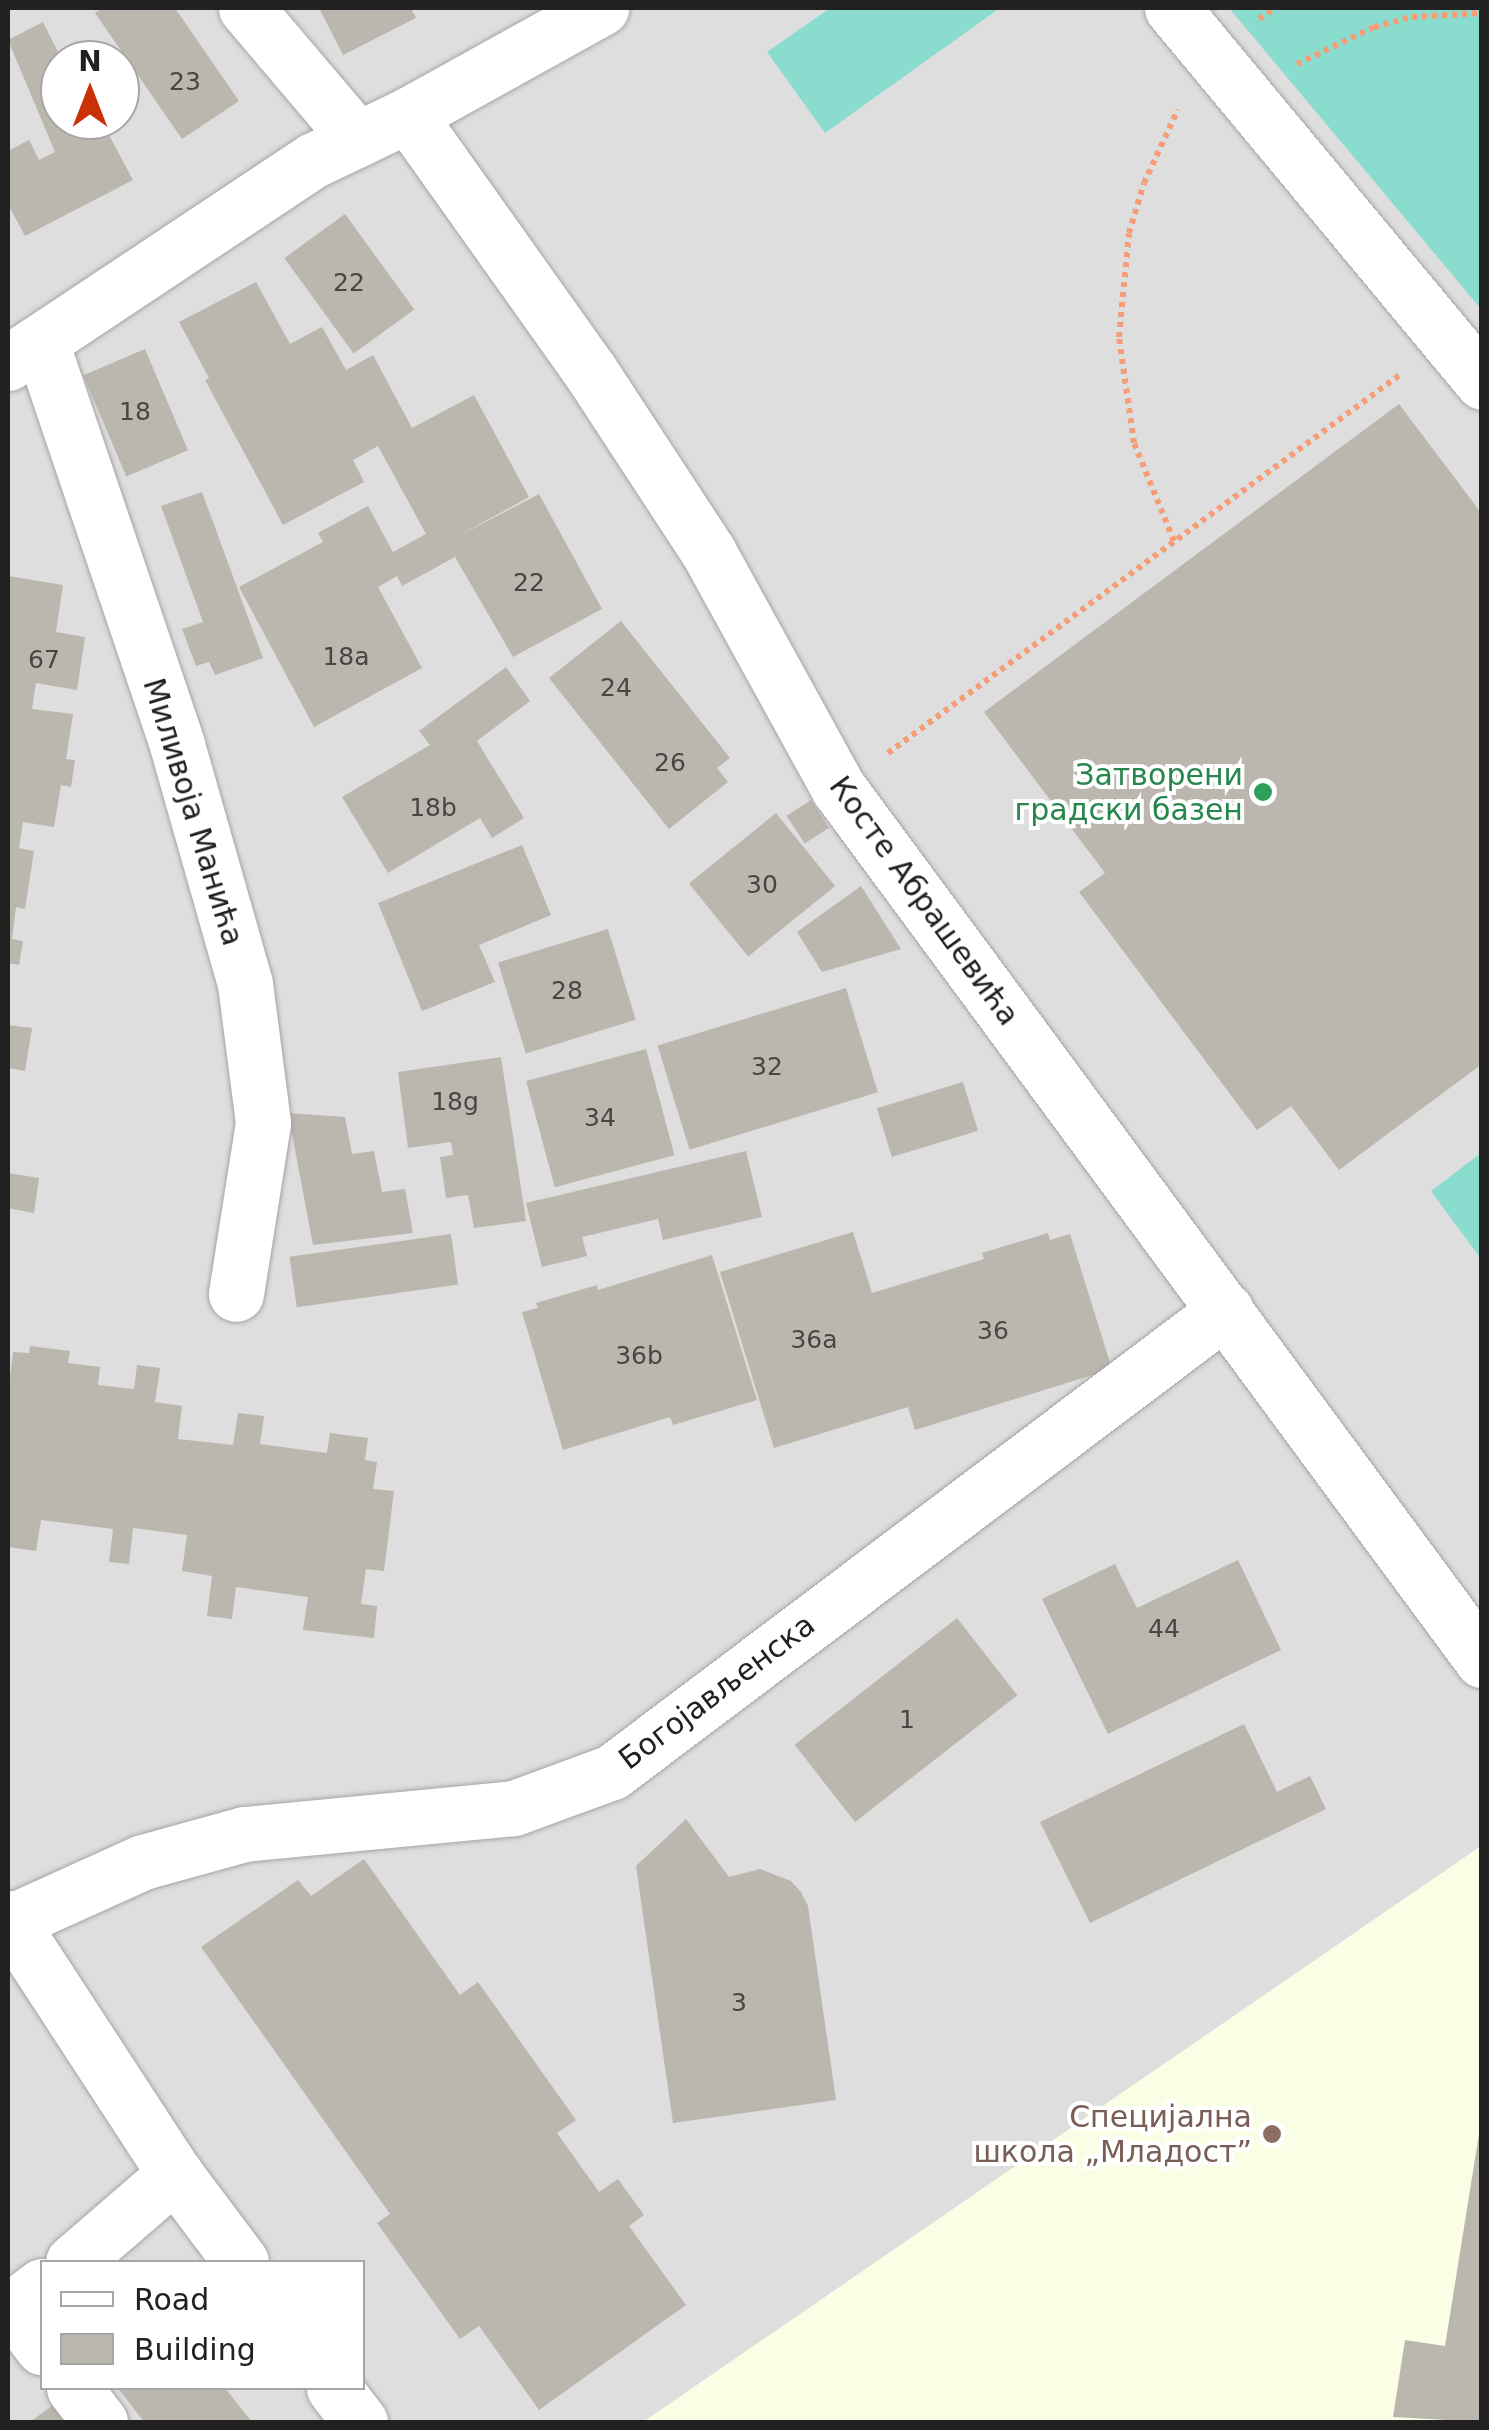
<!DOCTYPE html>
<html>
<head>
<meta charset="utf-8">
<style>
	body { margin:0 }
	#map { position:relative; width:1489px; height:2430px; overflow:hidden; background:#f1f0e8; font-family:"DejaVu Sans",sans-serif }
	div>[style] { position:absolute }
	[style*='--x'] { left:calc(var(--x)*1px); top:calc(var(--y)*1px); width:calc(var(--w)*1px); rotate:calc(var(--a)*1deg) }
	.residential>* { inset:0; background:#dfdede }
	.education>* { inset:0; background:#f9fee4 }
	.pitch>* { inset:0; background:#8adcce }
	.building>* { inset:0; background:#bbb6ae; transform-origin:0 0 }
	.path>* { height:6px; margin-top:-3px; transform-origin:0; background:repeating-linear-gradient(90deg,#f49d76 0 5px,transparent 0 10px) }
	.roads { filter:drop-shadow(0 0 2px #a5a5a5) drop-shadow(0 0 2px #a5a5a5) }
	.minor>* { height:55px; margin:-27.5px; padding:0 27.5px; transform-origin:27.5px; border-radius:27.5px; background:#fff }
	.dots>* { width:28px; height:28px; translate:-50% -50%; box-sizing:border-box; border:5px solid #fff; border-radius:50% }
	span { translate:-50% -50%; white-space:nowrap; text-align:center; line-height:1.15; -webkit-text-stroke:8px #fff; paint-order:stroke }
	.number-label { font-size:25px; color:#484644 }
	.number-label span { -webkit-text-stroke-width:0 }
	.leisure-label { font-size:30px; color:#27864d }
	.right { translate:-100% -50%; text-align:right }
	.street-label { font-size:30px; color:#212121 }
	.education-label { font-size:30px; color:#785e54 }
	.frame { position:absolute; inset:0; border:10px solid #212121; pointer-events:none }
	.legend { position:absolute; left:40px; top:2260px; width:325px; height:130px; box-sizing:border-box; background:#fff; border:2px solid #a6a6a6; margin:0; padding:12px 18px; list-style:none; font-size:30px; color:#212121 }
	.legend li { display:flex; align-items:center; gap:20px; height:50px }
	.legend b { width:50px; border:2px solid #a6a6a6 }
	.north { position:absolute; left:40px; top:40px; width:100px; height:100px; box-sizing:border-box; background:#fff; border:2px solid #a6a6a6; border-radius:50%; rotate:0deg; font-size:28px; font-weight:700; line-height:40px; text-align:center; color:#212121 }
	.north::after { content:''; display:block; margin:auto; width:35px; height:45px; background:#ca3108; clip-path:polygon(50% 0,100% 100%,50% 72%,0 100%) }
</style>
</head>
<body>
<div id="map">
	<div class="residential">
		<div style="clip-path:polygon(evenodd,8px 8px,1481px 8px,1481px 2422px,8px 2422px,8px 8px,60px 60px,120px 60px,120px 120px,60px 120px,60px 60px,8px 8px,42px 2262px,362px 2262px,362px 2388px,42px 2388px,42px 2262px)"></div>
	</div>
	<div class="education">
		<div style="clip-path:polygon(1481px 1846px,1481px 2422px,643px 2422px)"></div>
	</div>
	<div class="pitch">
		<div style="clip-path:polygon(830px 8px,1000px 8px,825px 133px,767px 52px)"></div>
		<div style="clip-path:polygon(1229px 8px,1481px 8px,1481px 309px)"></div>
		<div style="clip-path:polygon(1481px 1153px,1481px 1259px,1431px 1191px)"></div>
	</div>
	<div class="building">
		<div style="clip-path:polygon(103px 8px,175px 8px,239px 101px,182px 139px,95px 13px)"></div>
		<div style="clip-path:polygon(319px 8px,411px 8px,416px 18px,343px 55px)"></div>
		<div style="clip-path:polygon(43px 22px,62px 60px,60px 120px,101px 120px,133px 180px,25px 236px,8px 204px,8px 151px,29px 140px,39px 160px,55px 152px,8px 40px)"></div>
		<div style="left:345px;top:214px;width:118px;height:75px;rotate:54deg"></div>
		<div style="clip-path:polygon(256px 282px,290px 344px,322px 327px,346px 370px,373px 355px,412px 428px,474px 395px,529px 497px,455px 538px,539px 494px,602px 609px,513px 657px,455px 557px,402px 586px,397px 576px,378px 587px,422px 668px,314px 727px,239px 587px,323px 542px,318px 533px,368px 506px,393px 552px,426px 534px,378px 446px,353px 460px,364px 482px,283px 525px,205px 380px,209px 378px,179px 322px)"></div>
		<div style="left:145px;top:349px;width:110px;height:67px;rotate:67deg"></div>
		<div style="clip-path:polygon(1399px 404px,1482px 514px,1482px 1064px,1339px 1170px,1291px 1106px,1257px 1130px,1079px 892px,1105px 873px,984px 712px)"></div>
		<div style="clip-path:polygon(202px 492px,263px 658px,215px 675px,209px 662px,196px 666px,182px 629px,203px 622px,161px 506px)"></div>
		<div style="clip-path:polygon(8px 576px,63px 585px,56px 632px,85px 637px,77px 690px,36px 683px,32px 709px,73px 714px,66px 759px,75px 760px,71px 787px,61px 785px,54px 827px,23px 822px,19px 848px,34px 851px,25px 909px,16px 907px,12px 939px,23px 941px,19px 965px,8px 963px)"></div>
		<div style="clip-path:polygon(621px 621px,730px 758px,717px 768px,728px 782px,669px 829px,549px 678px)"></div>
		<div style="clip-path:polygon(506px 667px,530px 701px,477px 741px,524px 818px,492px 838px,480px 818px,388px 873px,342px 797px,430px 745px,419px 731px)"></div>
		<div style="left:811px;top:800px;width:33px;height:29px;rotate:57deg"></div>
		<div style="left:776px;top:813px;width:94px;height:112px;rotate:51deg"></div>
		<div style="clip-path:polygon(522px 845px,551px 915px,479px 945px,495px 982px,422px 1011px,378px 903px)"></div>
		<div style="clip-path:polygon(861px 886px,901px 949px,822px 972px,797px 932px)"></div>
		<div style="left:608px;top:929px;width:95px;height:115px;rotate:73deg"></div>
		<div style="left:846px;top:988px;width:109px;height:197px;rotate:73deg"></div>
		<div style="clip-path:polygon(8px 1025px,32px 1028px,25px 1071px,8px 1068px)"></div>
		<div style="left:646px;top:1049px;width:110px;height:124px;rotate:75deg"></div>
		<div style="clip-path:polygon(501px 1057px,526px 1221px,474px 1228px,468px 1195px,446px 1198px,440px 1157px,453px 1155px,451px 1142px,408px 1148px,398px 1072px)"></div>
		<div style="left:963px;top:1082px;width:51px;height:90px;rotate:73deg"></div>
		<div style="clip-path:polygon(288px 1113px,345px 1117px,352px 1154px,374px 1151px,382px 1192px,405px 1189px,413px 1233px,313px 1245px)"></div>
		<div style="clip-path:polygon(746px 1151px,762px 1217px,663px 1240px,658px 1219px,582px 1237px,587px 1256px,542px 1267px,526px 1203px)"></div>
		<div style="clip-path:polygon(8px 1173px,39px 1178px,34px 1213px,8px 1208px)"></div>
		<div style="clip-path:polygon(853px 1232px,872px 1293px,984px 1259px,982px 1253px,1048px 1233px,1050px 1240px,1070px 1234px,1112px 1369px,915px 1430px,908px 1407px,774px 1448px,720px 1272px)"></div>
		<div style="left:451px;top:1234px;width:51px;height:163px;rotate:82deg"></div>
		<div style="clip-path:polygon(712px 1255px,757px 1400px,673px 1425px,670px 1417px,563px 1450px,522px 1312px,538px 1308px,536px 1303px,597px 1285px,598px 1290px)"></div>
		<div style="clip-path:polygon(30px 1346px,70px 1351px,68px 1363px,100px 1367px,98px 1385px,134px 1389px,137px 1365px,160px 1368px,155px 1402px,182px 1406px,178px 1439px,233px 1445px,238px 1413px,264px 1416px,260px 1444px,327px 1453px,330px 1433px,368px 1438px,365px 1460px,377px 1462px,373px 1489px,394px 1491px,384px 1571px,366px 1569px,361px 1604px,377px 1606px,374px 1638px,303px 1630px,308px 1597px,236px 1587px,232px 1619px,207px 1616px,212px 1576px,182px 1571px,187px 1535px,133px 1528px,129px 1564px,109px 1562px,113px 1529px,41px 1520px,36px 1551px,8px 1547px,8px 1395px,13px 1352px,29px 1353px)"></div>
		<div style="clip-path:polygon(1238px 1560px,1281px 1650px,1108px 1734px,1042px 1599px,1115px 1564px,1137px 1608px)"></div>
		<div style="left:957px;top:1618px;width:98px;height:206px;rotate:52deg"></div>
		<div style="clip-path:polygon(1244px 1724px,1277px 1792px,1310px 1776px,1326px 1809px,1090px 1923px,1040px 1822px)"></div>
		<div style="clip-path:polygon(686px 1819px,729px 1877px,760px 1869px,791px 1881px,801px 1892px,808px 1906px,836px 2100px,673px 2123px,636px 1866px)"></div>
		<div style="clip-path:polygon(364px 1859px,460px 1995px,478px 1982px,576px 2120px,557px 2133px,599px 2192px,618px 2179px,644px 2215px,629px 2226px,686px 2305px,539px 2410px,479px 2326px,460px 2339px,377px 2223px,390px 2214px,201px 1947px,298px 1880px,311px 1896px)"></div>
		<div style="clip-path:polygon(1479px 2134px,1482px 2422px,1393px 2417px,1405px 2340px,1445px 2346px)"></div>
		<div style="clip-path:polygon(118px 2388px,225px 2388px,252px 2422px,144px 2422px)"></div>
		<div style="clip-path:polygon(53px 2405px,67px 2422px,30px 2422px)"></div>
	</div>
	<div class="path">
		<div style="--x:1259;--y:19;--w:19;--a:-35"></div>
		<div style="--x:1297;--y:64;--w:85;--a:-25.7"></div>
		<div style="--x:1374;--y:27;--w:39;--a:-15"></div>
		<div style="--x:1412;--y:17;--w:70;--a:-3.3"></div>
		<div style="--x:1174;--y:541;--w:106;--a:-112.2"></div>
		<div style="--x:1134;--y:443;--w:107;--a:-98.1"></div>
		<div style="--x:1119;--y:337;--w:104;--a:-84.5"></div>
		<div style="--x:1129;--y:233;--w:52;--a:-73.3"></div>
		<div style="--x:1144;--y:183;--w:81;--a:-65.3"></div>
		<div style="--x:888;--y:753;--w:638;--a:-36.46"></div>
	</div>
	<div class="roads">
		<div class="minor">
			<div style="--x:246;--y:8;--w:172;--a:49.7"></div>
			<div style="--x:1172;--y:8;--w:486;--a:50.3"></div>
			<div style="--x:408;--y:115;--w:314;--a:54.6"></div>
			<div style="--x:590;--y:371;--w:217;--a:56.8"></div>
			<div style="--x:709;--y:553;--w:269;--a:61.2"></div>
			<div style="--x:839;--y:789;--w:1083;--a:53.56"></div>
			<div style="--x:35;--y:345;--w:25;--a:56"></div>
			<div style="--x:49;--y:366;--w:400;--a:71.3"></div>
			<div style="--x:177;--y:745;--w:248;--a:74.1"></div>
			<div style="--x:245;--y:984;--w:140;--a:82.6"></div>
			<div style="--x:263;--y:1123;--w:173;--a:99"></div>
			<div style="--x:8;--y:363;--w:367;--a:-33.6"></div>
			<div style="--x:314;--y:160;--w:104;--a:-25.6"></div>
			<div style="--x:408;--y:115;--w:221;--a:-29"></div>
			<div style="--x:8;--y:1918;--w:306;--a:56.9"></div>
			<div style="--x:175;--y:2174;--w:110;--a:53.1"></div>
			<div style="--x:10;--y:1922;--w:146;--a:-24.3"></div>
			<div style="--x:143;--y:1862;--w:105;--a:-15.5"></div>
			<div style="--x:244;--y:1834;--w:271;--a:-5.5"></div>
			<div style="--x:514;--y:1808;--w:104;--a:-20.2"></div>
			<div style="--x:612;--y:1772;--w:768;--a:-36.96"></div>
			<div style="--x:73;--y:2262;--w:135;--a:-40.8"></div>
			<div style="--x:42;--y:2286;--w:36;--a:143"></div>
			<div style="--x:13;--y:2308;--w:49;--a:53.4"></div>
			<div style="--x:74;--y:2388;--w:43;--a:52.6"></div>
			<div style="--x:334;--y:2388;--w:43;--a:52.6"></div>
		</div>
	</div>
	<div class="dots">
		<div style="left:1263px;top:792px;background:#2e9e5b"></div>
		<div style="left:1272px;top:2134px;background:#8d6e63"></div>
	</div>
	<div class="number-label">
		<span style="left:185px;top:82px">23</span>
		<span style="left:349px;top:283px">22</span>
		<span style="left:135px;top:412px">18</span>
		<span style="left:529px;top:583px">22</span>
		<span style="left:346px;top:657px">18a</span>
		<span style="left:44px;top:660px">67</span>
		<span style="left:616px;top:688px">24</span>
		<span style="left:670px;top:763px">26</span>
		<span style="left:433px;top:808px">18b</span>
		<span style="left:762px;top:885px">30</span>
		<span style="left:567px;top:991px">28</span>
		<span style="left:767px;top:1067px">32</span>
		<span style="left:455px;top:1102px">18g</span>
		<span style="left:600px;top:1118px">34</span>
		<span style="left:993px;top:1331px">36</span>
		<span style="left:814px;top:1340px">36a</span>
		<span style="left:639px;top:1356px">36b</span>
		<span style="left:1164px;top:1629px">44</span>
		<span style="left:907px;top:1720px">1</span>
		<span style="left:739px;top:2003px">3</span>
	</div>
	<div class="leisure-label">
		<span class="right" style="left:1243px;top:792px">Затворени<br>градски базен</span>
	</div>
	<div class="street-label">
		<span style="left:193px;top:812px;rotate:73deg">Миливоја Манића</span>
		<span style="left:924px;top:901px;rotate:54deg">Косте Абрашевића</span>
		<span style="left:717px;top:1692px;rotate:-37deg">Богојављенска</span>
	</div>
	<div class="education-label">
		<span class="right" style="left:1252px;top:2134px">Специјална<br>школа „Младост”</span>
	</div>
	<div class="frame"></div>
	<ul class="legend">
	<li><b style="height:12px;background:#fff"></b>Road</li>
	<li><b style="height:28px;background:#bbb6ae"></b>Building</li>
	</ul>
	<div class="north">N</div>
</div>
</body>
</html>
